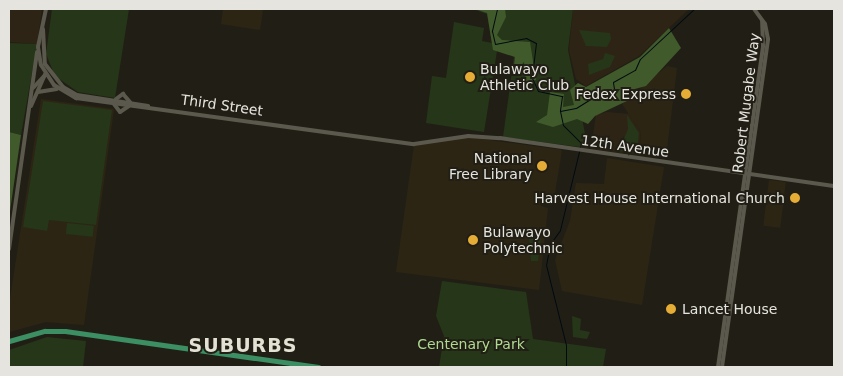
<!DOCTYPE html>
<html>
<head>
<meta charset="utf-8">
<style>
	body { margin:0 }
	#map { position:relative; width:843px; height:376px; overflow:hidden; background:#211f15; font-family:"DejaVu Sans",sans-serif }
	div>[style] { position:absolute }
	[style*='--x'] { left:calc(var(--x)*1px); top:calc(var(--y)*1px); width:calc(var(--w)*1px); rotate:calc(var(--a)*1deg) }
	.commercial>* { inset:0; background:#2e2415 }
	.education>* { inset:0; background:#2d2514; transform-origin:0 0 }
	.green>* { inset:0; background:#263619; transform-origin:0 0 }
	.forest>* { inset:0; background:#405a2b }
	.stream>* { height:1px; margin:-0.5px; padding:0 0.5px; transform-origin:0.5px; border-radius:0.5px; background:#000a12 }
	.secondary>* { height:4px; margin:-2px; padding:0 2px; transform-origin:2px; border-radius:2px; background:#5b594e }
	.trunk>* { height:5px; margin:-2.5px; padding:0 2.5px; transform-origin:2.5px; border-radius:2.5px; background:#3c8e63 }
	.dots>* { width:14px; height:14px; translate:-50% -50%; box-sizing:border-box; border:2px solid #211f15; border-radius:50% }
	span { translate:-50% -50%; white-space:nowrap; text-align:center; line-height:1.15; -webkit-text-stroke:4px #211f15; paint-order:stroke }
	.poi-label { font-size:14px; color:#e5e4de }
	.left { translate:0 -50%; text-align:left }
	.right { translate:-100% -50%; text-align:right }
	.street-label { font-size:14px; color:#e5e4de }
	.park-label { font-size:14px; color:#b0da91 }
	.district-label { font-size:19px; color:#e3e1d4; font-weight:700; letter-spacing:1px }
	.frame { position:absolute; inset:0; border:10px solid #e5e4de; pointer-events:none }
</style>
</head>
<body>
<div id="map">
	<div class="commercial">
		<div style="clip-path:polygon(9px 9px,42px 9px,37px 44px,9px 42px)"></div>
		<div style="clip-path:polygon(573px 9px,689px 9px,639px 56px,586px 86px,576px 79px,569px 50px)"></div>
		<div style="clip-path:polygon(607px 112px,629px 114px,641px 132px,638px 155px,591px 149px,596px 115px)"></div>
	</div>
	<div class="education">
		<div style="clip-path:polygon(223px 9px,263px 9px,260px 30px,221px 24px)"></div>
		<div style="clip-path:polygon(667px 66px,677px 68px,666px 157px,639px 154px,641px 132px,622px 104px)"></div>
		<div style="clip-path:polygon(41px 99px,114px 109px,84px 325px,46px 322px,9px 332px,9px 305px)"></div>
		<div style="clip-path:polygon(467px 137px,562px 150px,554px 199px,542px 197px,541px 206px,548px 208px,539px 290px,396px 272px,414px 145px)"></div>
		<div style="clip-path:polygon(607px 158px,664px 167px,642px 305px,562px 291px,555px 260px,570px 221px,576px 183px,604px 184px)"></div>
		<div style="left:769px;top:180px;width:17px;height:46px;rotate:7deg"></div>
	</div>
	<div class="green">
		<div style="clip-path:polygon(52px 9px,129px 9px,115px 98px,78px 92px,55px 76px,46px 54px)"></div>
		<div style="clip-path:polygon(473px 9px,573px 9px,568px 50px,588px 148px,503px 137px,514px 57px,511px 53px,497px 51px,484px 132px,426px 123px,432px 76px,446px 78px,454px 22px,484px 28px,482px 41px,492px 43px,487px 14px)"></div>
		<div style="clip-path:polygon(579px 30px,610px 33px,611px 39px,607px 47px,586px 46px)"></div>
		<div style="clip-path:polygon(9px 43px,37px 44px,21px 135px,9px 132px)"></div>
		<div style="clip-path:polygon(605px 53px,615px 56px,610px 67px,589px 75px,588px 64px,603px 59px)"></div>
		<div style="clip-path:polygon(43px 101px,112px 110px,96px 225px,49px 220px,47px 231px,23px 227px)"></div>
		<div style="clip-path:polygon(627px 115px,639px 133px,637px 153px,619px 151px,628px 129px)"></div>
		<div style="left:67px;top:223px;width:27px;height:11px;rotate:6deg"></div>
		<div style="clip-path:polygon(529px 236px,541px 237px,538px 261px,531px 261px)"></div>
		<div style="clip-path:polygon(442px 281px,526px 292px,533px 339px,606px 349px,603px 367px,439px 367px,444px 336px,436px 316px)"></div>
		<div style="clip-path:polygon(572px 316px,581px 319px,580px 330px,590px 332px,587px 339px,573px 337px)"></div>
		<div style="clip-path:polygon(47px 337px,86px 341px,83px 367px,9px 367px,9px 350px)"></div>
	</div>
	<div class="forest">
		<div style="clip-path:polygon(475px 9px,505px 9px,506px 17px,497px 35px,502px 40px,530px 42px,536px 80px,526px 82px,524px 62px,513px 75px,515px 57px,493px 50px,487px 13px)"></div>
		<div style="clip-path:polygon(669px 28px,681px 48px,646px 86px,631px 90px,627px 101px,595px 116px,588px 124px,577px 119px,553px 127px,536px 122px,547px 115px,550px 92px,564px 94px,563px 107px,574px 105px,570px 90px,578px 83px,586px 87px,640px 57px)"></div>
		<div style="clip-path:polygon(9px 132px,21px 135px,9px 218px)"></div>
	</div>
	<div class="stream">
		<div style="--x:497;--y:9;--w:23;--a:103"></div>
		<div style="--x:492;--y:31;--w:13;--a:77"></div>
		<div style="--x:495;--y:44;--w:32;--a:-11"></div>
		<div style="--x:526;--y:38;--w:11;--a:27"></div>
		<div style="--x:536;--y:43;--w:35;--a:97"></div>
		<div style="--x:532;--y:78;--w:14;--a:65"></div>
		<div style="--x:538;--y:91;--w:25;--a:12"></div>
		<div style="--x:562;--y:96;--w:15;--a:98"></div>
		<div style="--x:566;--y:367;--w:22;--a:-90"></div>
		<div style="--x:566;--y:345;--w:82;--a:-104"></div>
		<div style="--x:546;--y:265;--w:21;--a:-79"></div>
		<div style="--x:550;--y:244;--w:17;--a:-54"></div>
		<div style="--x:560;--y:230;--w:89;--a:-76.4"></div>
		<div style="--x:581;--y:143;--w:25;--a:-135"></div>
		<div style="--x:563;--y:125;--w:14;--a:-102"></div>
		<div style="--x:560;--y:111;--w:16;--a:-11"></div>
		<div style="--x:576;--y:108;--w:25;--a:-32"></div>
		<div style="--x:597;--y:95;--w:18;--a:0"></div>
		<div style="--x:615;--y:95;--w:13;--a:-99"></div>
		<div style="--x:613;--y:82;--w:25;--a:-29"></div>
		<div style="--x:635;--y:70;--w:12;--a:-66"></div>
		<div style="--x:640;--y:59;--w:74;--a:-42.8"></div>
	</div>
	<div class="secondary">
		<div style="--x:46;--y:9;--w:39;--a:102"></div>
		<div style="--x:38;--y:47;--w:18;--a:81"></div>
		<div style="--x:41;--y:65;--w:24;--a:57"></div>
		<div style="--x:54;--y:85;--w:26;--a:31"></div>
		<div style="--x:76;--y:98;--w:341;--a:7.8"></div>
		<div style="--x:414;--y:144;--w:55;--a:-8.4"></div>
		<div style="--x:468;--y:136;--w:32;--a:4"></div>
		<div style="--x:500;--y:138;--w:337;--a:8.2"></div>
		<div style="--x:43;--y:29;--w:35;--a:87"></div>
		<div style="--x:45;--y:64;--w:29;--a:52"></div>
		<div style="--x:63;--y:87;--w:16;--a:30"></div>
		<div style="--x:77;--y:95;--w:72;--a:8.8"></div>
		<div style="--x:33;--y:88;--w:18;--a:-47"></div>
		<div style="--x:38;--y:92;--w:19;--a:-9"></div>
		<div style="--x:116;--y:99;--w:9;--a:-36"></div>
		<div style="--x:123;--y:94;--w:11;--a:49"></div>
		<div style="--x:114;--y:104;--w:10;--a:53"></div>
		<div style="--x:120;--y:112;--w:11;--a:-34"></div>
		<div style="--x:31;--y:106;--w:35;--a:-66"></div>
		<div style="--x:9;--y:249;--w:199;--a:-81.9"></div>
		<div style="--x:718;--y:367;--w:324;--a:-82"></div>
		<div style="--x:763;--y:46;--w:25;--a:-92"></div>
		<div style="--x:722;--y:367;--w:331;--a:-82"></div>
		<div style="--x:768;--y:39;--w:15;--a:-101"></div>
		<div style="--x:765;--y:24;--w:19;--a:-126"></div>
	</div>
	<div class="trunk">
		<div style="--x:9;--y:341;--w:37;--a:-16"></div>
		<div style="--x:45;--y:331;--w:20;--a:0"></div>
		<div style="--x:65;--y:331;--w:256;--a:8.1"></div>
	</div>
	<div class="dots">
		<div style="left:470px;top:77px;background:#e6ad36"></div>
		<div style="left:686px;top:94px;background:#e6ad36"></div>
		<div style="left:542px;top:166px;background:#e6ad36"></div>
		<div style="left:795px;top:198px;background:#e6ad36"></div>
		<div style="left:473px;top:240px;background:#e6ad36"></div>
		<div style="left:671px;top:309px;background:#e6ad36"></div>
	</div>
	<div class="poi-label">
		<span class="left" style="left:480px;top:77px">Bulawayo<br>Athletic Club</span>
		<span class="right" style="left:676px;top:94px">Fedex Express</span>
		<span class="right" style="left:532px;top:166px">National<br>Free Library</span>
		<span class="right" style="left:785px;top:198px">Harvest House International Church</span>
		<span class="left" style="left:483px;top:240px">Bulawayo<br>Polytechnic</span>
		<span class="left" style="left:682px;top:309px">Lancet House</span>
	</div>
	<div class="street-label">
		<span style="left:746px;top:103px;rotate:-83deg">Robert Mugabe Way</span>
		<span style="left:222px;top:105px;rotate:8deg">Third Street</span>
		<span style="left:625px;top:146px;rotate:8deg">12th Avenue</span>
	</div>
	<div class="park-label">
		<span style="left:471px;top:344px">Centenary Park</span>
	</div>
	<div class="district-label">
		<span style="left:243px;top:346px">SUBURBS</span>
	</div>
	<div class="frame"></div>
</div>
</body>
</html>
